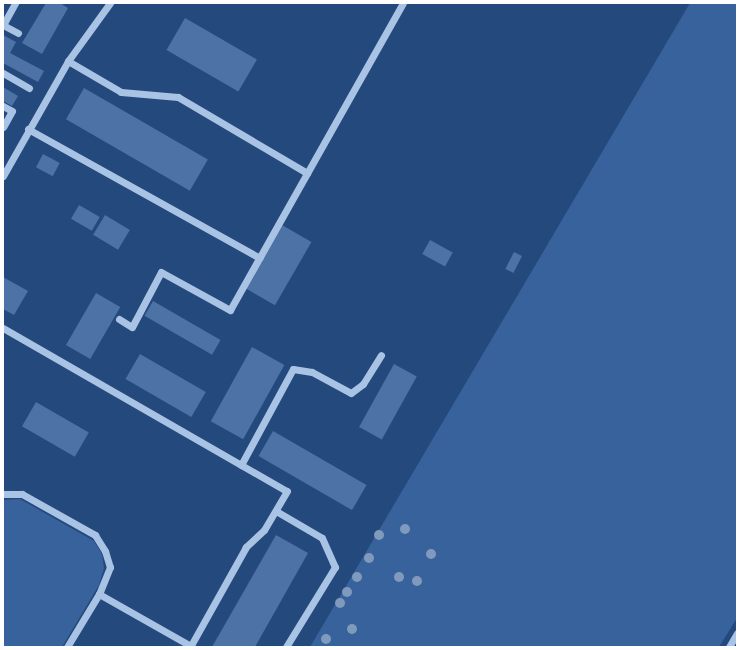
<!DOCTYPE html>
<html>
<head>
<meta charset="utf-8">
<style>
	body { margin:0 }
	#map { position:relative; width:740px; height:650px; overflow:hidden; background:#24497d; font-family:Cabin,sans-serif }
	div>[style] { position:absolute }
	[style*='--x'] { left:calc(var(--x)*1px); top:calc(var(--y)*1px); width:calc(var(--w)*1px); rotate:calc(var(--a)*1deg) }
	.green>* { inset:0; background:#38629b }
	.building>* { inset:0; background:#4d72a6; transform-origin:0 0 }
	.minor>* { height:7px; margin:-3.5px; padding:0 3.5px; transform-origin:3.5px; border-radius:3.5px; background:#a9c3e5 }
	.trees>* { width:10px; height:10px; margin:-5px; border-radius:50%; background:#809abe }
	span { translate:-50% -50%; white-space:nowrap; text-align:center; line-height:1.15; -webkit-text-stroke:3px #24497d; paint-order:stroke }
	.frame { position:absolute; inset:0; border:4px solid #fff; pointer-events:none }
</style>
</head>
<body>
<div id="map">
	<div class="green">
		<div style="clip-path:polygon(690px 3px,737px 3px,737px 618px,719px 647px,310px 647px)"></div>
		<div style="clip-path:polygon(20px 499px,94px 541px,102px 554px,104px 568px,99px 585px,62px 647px,3px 647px,3px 500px)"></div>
	</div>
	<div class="building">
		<div style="clip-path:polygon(46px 3px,60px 3px,68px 8px,42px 54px,22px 43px)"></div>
		<div style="left:185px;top:18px;width:83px;height:37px;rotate:30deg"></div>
		<div style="clip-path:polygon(3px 35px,16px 42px,10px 53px,44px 71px,38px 82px,3px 63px)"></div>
		<div style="clip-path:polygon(3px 87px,18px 96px,12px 106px,3px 101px)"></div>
		<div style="left:84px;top:88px;width:143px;height:36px;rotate:30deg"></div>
		<div style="left:43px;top:154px;width:19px;height:15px;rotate:28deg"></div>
		<div style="left:79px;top:205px;width:24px;height:16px;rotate:30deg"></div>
		<div style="left:105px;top:215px;width:29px;height:23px;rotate:31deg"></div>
		<div style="left:282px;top:225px;width:34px;height:73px;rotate:30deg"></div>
		<div style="left:430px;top:240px;width:26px;height:16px;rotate:29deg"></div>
		<div style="left:514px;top:252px;width:9px;height:19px;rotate:27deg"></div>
		<div style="clip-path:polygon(3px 277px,28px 291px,14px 315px,3px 309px)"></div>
		<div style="left:96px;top:293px;width:28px;height:60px;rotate:30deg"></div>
		<div style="left:153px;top:301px;width:78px;height:17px;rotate:30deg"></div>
		<div style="left:252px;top:347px;width:37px;height:85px;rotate:29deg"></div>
		<div style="left:140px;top:354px;width:76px;height:29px;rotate:30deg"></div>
		<div style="left:394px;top:364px;width:26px;height:72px;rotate:29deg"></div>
		<div style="left:36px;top:402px;width:61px;height:28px;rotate:30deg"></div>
		<div style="left:273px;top:431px;width:108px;height:29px;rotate:30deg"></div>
		<div style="clip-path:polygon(276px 535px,308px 553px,255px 647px,212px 647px)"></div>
	</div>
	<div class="minor">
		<div style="--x:3;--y:25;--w:25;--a:-61"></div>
		<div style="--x:3;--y:25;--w:17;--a:28"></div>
		<div style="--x:68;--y:61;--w:61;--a:30.3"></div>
		<div style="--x:121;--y:92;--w:57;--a:5"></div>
		<div style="--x:178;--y:97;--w:150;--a:30.5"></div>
		<div style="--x:3;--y:73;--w:30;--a:30"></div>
		<div style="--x:3;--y:106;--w:10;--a:29"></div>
		<div style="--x:12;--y:111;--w:18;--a:119"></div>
		<div style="--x:28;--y:129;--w:265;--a:29.1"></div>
		<div style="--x:3;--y:176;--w:132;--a:-60.5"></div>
		<div style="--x:68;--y:61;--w:72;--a:-54.1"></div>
		<div style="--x:119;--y:319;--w:15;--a:32"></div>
		<div style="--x:132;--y:327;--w:62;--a:-62.2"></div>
		<div style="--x:161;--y:272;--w:79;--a:28.8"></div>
		<div style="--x:230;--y:310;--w:352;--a:-60.6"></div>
		<div style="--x:3;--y:328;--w:327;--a:29.9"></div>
		<div style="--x:287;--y:491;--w:45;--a:120.5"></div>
		<div style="--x:264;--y:530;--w:25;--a:137"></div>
		<div style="--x:246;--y:547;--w:115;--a:119.2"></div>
		<div style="--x:241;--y:465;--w:109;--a:-61.6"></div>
		<div style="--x:293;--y:369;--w:19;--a:9"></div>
		<div style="--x:312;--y:372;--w:44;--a:28.3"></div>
		<div style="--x:351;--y:393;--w:15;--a:-37"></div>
		<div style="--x:363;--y:384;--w:34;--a:-58"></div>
		<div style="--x:3;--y:494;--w:19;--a:0"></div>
		<div style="--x:22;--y:494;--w:84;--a:29.3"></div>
		<div style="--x:95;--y:535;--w:19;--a:58"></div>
		<div style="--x:105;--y:551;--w:17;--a:73"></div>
		<div style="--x:110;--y:567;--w:29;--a:112"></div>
		<div style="--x:99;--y:594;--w:106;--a:29.5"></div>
		<div style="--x:276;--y:511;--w:53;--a:30.4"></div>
		<div style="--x:322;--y:538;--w:32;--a:66"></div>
		<div style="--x:335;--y:567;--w:94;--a:121.5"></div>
		<div style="--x:67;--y:647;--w:62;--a:-58.9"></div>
		<div style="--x:729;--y:647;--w:16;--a:-60"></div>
	</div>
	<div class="trees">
		<div style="left:405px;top:529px"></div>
		<div style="left:379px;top:535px"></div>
		<div style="left:431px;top:554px"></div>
		<div style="left:369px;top:558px"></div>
		<div style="left:357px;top:577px"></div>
		<div style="left:399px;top:577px"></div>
		<div style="left:417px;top:581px"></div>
		<div style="left:347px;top:592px"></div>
		<div style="left:340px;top:603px"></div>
		<div style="left:352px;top:629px"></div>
		<div style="left:326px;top:639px"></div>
	</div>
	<div class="frame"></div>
</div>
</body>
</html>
